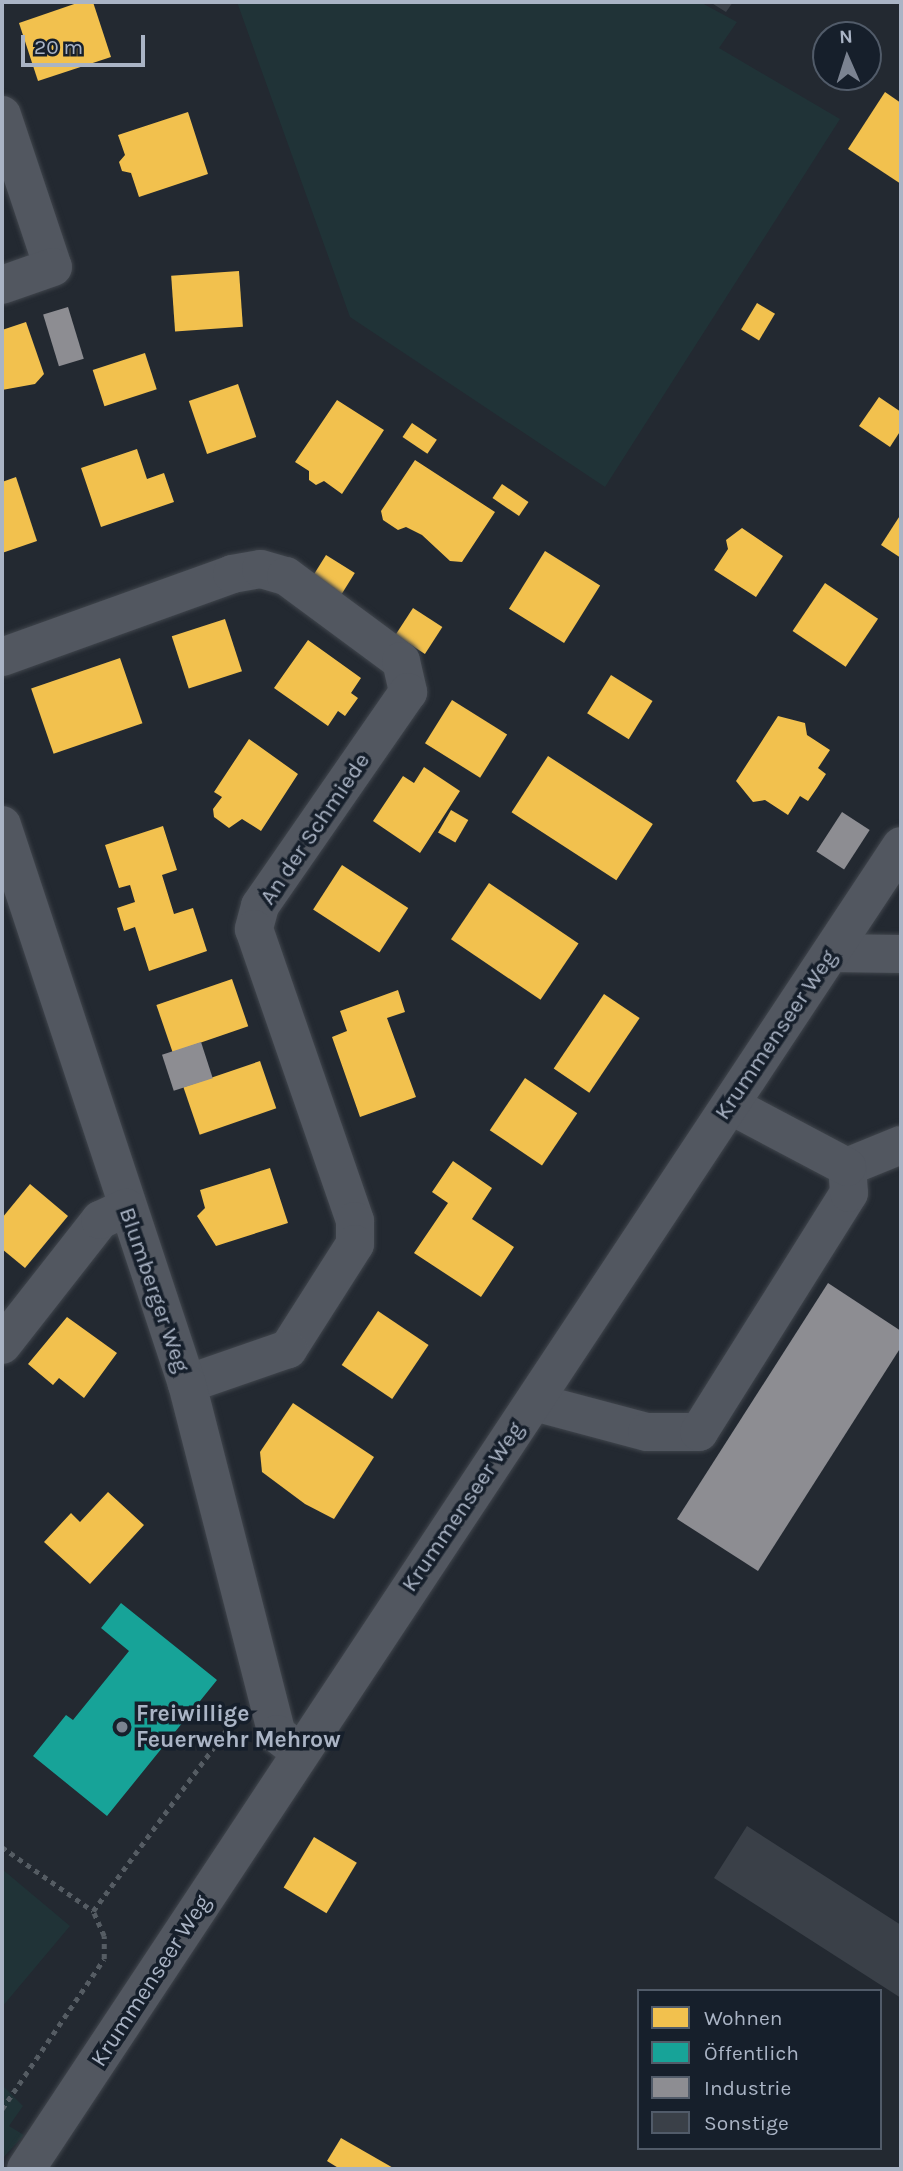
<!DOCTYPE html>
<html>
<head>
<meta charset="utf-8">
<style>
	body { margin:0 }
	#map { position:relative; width:903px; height:2171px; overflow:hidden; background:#232931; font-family:Karla,sans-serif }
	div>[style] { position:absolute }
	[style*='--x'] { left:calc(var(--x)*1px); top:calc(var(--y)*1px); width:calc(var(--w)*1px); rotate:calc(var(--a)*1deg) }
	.green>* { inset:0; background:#203337 }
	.homes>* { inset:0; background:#f2c14e; transform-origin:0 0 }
	.public>* { inset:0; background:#17a398 }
	.industry>* { inset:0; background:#8d8d92; transform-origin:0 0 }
	.building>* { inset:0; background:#3a4048 }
	.path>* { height:4.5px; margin-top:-2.25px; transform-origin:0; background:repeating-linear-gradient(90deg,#555c63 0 5px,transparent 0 10px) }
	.roads { filter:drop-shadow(0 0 2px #40454c) drop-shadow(0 0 2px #40454c) }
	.minor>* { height:38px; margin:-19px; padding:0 19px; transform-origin:19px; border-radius:19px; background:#525760 }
	.dots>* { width:19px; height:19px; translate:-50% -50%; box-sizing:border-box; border:4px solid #161f2b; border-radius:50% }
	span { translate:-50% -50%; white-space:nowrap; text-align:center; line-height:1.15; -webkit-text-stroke:7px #161f2b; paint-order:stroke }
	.street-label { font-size:23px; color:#aab4c5 }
	.poi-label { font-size:23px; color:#aab4c5; font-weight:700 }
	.left { translate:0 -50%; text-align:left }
	.frame { position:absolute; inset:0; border:4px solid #aab4c5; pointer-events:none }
	.legend { position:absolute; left:637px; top:1989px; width:245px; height:161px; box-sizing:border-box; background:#161f2b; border:2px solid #515b69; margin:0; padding:9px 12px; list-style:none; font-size:21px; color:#aab4c5 }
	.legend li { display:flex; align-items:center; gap:14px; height:35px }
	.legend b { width:35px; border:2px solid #515b69 }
	.north { position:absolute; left:812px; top:21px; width:70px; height:70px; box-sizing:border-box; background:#161f2b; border:2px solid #515b69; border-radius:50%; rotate:357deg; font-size:19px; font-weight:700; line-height:28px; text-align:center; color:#aab4c5 }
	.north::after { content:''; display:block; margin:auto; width:24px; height:32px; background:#7b8391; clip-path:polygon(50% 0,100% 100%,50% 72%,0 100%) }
	.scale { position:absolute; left:21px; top:35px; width:124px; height:32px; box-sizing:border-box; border:4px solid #aab4c5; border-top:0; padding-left:9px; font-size:21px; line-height:24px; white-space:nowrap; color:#aab4c5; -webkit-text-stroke:5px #161f2b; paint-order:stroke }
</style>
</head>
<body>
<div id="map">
	<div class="green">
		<div style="clip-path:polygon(237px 2px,700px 2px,737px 22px,719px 48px,840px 119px,605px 487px,350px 317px)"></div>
		<div style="clip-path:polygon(2px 1869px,70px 1926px,2px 2007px)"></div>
		<div style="clip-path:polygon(2px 2085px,23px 2106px,9px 2126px,24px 2135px,2px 2159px)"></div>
	</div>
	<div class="homes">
		<div style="clip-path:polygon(80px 2px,93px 2px,111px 57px,38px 81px,19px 23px)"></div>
		<div style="clip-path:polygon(885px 92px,901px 103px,901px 184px,848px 149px)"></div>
		<div style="clip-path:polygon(188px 112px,208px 174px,139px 197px,131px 173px,122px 171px,119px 162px,125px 155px,118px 135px)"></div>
		<div style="left:239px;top:271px;width:56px;height:68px;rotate:86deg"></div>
		<div style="left:757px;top:303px;width:21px;height:31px;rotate:31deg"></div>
		<div style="clip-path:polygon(26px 322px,44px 374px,35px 384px,2px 390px,2px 330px)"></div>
		<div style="left:145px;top:353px;width:38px;height:55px;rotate:72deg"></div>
		<div style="left:238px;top:384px;width:56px;height:52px;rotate:71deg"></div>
		<div style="clip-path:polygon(879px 397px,901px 412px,901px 430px,890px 447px,859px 426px)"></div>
		<div style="clip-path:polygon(337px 400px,384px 430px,342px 494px,324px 481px,316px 485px,309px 480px,309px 471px,295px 462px)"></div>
		<div style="left:412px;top:423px;width:30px;height:17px;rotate:34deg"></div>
		<div style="clip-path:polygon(137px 449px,147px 479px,164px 473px,174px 502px,101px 527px,81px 468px)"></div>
		<div style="clip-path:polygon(415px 460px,495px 512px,462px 562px,450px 561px,422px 535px,406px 527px,398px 530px,383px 520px,381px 511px)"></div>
		<div style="clip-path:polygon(16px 477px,37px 541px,2px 553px,2px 482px)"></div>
		<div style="left:502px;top:484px;width:32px;height:17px;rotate:34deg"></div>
		<div style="clip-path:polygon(901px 514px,901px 558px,881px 545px)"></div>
		<div style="clip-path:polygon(742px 528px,783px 556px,756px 597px,714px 570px,728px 549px,726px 540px)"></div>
		<div style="left:545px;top:551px;width:65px;height:68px;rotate:32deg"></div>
		<div style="left:326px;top:555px;width:34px;height:28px;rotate:32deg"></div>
		<div style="left:825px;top:583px;width:64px;height:58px;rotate:34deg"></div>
		<div style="left:413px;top:608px;width:35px;height:32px;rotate:33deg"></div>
		<div style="left:225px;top:619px;width:55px;height:56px;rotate:72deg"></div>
		<div style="clip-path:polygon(308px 640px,361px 678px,351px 693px,358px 698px,345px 716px,338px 711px,328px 726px,274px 688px)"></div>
		<div style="left:120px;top:658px;width:69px;height:94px;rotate:71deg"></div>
		<div style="left:611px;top:675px;width:49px;height:45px;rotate:32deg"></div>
		<div style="left:452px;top:700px;width:65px;height:51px;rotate:32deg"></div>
		<div style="clip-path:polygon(778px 716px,805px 723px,807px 735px,830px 750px,818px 768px,826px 774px,817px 788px,808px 801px,800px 796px,788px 815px,765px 800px,753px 802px,736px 781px)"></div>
		<div style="clip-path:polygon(249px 739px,298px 774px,261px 831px,242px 819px,229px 828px,214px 817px,213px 809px,222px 797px,214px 792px)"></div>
		<div style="left:548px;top:756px;width:125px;height:67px;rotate:33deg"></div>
		<div style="clip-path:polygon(424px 767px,460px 791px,420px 853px,373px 821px,403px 776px,414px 783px)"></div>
		<div style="left:451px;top:810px;width:20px;height:26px;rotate:30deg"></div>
		<div style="clip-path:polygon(163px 826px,177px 870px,162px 875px,174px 914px,193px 908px,207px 951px,149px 971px,135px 927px,124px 931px,117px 908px,135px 902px,130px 885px,119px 888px,105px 845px)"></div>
		<div style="left:342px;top:865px;width:79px;height:53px;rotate:33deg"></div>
		<div style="left:489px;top:883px;width:108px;height:68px;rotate:34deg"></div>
		<div style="left:232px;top:979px;width:50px;height:80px;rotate:71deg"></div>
		<div style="clip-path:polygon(398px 990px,405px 1012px,387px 1018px,416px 1097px,360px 1117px,332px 1037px,347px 1031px,340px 1011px)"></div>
		<div style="left:604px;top:994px;width:43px;height:90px;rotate:34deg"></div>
		<div style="left:260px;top:1061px;width:50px;height:81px;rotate:71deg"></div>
		<div style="left:525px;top:1078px;width:63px;height:63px;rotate:34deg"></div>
		<div style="clip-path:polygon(453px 1161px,492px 1188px,472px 1219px,514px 1247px,481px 1297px,414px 1253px,448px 1203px,432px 1192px)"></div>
		<div style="clip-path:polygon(270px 1168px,288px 1223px,216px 1246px,197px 1216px,205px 1208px,200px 1190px)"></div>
		<div style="clip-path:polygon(30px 1184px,68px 1216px,25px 1268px,2px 1249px,2px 1218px)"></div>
		<div style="left:378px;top:1311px;width:61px;height:65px;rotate:34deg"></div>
		<div style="clip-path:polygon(67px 1317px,117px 1353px,84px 1398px,59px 1378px,53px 1385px,28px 1364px)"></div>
		<div style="clip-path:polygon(293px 1403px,374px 1457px,334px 1519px,305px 1504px,262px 1472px,260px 1452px)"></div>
		<div style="clip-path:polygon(108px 1492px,144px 1525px,90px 1584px,44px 1542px,71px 1513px,80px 1522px)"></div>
		<div style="left:314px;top:1837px;width:50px;height:59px;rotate:31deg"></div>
		<div style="clip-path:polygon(341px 2138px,395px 2169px,340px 2169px,327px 2161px)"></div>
	</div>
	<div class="public">
		<div style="clip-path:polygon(121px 1603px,217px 1680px,107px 1816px,33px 1756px,66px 1715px,73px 1720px,129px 1651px,101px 1628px)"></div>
	</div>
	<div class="industry">
		<div style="left:68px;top:307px;width:54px;height:26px;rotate:73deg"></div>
		<div style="left:842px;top:812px;width:33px;height:47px;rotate:33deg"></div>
		<div style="left:201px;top:1042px;width:38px;height:41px;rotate:72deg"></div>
		<div style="clip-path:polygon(828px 1283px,901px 1331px,901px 1347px,758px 1571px,677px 1519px)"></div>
	</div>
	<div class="building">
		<div style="clip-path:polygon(710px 2px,733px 2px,726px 12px)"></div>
		<div style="clip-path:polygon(747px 1826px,901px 1925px,901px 1998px,714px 1878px)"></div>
	</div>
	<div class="path">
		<div style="--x:2;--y:1847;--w:111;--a:35.1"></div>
		<div style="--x:2;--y:2109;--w:181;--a:-55.8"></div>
		<div style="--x:104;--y:1959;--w:23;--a:-90"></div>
		<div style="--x:104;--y:1936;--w:27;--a:-114"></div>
		<div style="--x:93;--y:1911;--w:232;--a:-53.6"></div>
	</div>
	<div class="roads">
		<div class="minor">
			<div style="--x:2;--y:115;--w:160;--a:71.5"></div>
			<div style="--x:53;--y:267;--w:54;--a:160.6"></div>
			<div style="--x:2;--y:657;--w:245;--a:-19.8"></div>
			<div style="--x:232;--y:574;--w:29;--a:-10"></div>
			<div style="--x:261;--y:569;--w:26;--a:16"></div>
			<div style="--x:286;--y:576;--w:143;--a:36.5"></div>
			<div style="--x:401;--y:661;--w:32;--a:77"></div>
			<div style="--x:408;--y:692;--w:260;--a:124.7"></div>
			<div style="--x:260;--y:906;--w:24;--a:105"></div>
			<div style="--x:254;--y:929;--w:309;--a:70.9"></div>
			<div style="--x:355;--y:1221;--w:23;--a:90"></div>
			<div style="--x:355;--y:1244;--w:125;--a:122.5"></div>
			<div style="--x:288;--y:1349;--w:107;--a:160.9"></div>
			<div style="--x:2;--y:825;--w:589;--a:71.69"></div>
			<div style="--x:187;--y:1384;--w:361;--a:75.6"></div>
			<div style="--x:277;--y:1734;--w:29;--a:38"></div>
			<div style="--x:831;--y:953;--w:70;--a:0.8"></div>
			<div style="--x:847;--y:1167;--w:58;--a:-22.2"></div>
			<div style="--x:2;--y:1345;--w:159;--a:-51.9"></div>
			<div style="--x:100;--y:1220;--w:29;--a:-25"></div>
			<div style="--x:534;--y:1402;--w:117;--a:14.9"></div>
			<div style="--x:647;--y:1432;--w:52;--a:0"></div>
			<div style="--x:699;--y:1432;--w:282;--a:-57.9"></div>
			<div style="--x:849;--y:1193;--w:26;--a:-94"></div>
			<div style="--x:847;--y:1167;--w:132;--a:-152.1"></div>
			<div style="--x:26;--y:2169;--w:1586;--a:-56.52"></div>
		</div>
	</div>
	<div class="dots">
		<div style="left:122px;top:1727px;background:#7b8391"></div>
	</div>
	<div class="street-label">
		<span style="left:315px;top:829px;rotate:-56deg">An der Schmiede</span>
		<span style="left:776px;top:1035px;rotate:-56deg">Krummenseer Weg</span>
		<span style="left:154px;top:1290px;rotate:71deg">Blumberger Weg</span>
		<span style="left:463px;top:1507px;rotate:-56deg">Krummenseer Weg</span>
		<span style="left:151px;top:1981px;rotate:-57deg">Krummenseer Weg</span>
	</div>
	<div class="poi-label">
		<span class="left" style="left:136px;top:1727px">Freiwillige<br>Feuerwehr Mehrow</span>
	</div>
	<div class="frame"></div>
	<ul class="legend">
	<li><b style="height:19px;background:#f2c14e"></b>Wohnen</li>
	<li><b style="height:19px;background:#17a398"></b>Öffentlich</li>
	<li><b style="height:19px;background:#8d8d92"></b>Industrie</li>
	<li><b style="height:19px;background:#3a4048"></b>Sonstige</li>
	</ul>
	<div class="north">N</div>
	<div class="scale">20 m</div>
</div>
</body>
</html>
